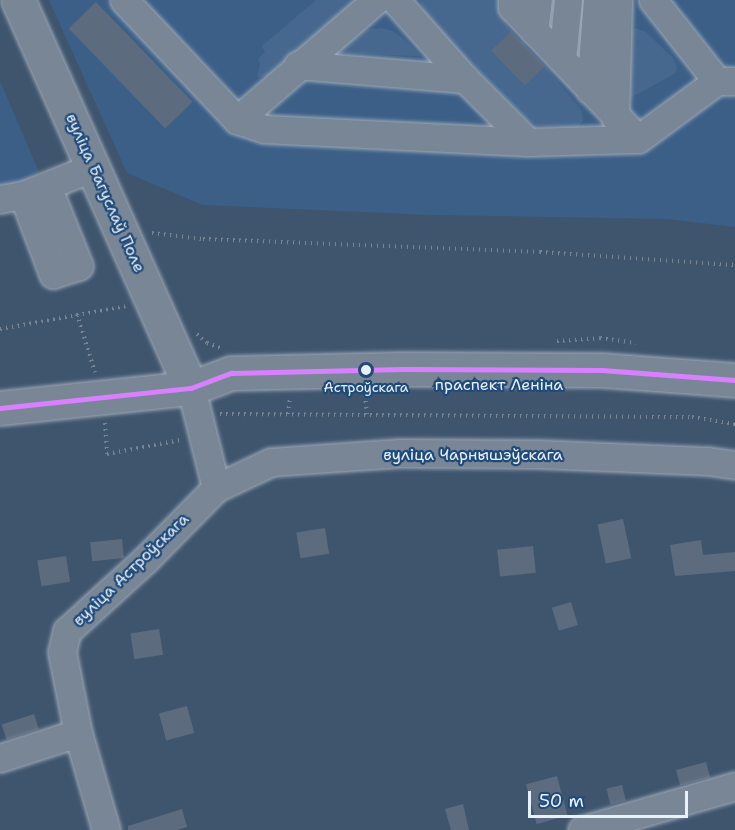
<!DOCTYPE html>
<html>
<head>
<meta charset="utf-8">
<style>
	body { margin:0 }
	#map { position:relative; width:735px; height:830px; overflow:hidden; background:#3f556e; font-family:"Shantell Sans",sans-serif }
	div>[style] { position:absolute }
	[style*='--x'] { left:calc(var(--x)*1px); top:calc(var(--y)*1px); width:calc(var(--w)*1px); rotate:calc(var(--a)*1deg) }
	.built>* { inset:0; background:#3b5f87 }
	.green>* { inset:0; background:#46688e }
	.building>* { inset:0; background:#5c6c7e; transform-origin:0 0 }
	.path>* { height:4px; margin-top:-2px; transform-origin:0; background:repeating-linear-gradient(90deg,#798592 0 1.5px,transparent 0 6px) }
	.roads { filter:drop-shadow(0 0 2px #9faab7) drop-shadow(0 0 2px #9faab7) }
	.minor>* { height:27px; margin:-13.5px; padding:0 13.5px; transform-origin:13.5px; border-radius:13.5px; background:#798695 }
	.major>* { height:33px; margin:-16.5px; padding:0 16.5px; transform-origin:16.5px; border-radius:16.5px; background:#798695 }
	.bus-1>* { height:4.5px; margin:-2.25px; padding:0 2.25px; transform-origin:2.25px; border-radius:2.25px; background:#d880ff }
	.dots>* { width:16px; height:16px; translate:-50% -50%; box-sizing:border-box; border:3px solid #1f4a7a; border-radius:50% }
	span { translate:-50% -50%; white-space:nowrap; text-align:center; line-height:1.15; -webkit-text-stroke:4.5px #1f4a7a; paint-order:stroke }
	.bus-label { font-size:14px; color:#e8f1f8 }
	.street-label { font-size:16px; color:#e8f1f8 }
	.scale { position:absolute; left:528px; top:791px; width:160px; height:27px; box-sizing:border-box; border:3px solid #e8f1f8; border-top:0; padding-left:8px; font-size:18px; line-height:21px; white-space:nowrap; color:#e8f1f8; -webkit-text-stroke:4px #1f4a7a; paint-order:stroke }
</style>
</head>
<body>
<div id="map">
	<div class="built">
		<div style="clip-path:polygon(49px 0,735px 0,735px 227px,666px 219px,432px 215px,203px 205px,127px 173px)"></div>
		<div style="clip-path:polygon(0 81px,39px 172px,0 195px)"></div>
	</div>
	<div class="green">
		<div style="clip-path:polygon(316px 0,360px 0,267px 77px,257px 77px,260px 64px,258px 59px,265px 52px,262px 46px)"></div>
		<div style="clip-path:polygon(420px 0,507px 0,505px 23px,511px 31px,491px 50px,526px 85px,545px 66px,582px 111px,583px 121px,577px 128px,537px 125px,528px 120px,437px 30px,424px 13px)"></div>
		<div style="clip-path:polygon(382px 28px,393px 31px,406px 41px,420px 56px,341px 53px,342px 45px,363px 30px)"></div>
		<div style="clip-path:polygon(635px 28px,646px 32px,672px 57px,677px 67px,676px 73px,632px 97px,625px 96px,629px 31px)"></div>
	</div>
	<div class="building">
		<div style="left:96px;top:2px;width:139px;height:38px;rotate:46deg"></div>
		<div style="left:511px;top:31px;width:49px;height:28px;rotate:46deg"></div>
		<div style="left:623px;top:519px;width:40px;height:26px;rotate:78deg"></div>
		<div style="left:325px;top:528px;width:26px;height:29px;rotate:81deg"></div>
		<div style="left:122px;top:539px;width:19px;height:32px;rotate:84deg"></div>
		<div style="clip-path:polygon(701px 540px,703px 555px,735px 552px,735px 571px,675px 576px,670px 545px)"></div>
		<div style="left:533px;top:546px;width:27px;height:36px;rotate:84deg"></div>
		<div style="left:66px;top:556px;width:26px;height:29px;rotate:81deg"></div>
		<div style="left:571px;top:602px;width:24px;height:20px;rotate:73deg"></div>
		<div style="left:159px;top:629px;width:26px;height:29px;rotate:81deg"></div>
		<div style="left:187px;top:706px;width:28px;height:29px;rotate:75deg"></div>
		<div style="left:34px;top:714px;width:16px;height:34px;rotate:72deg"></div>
		<div style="left:706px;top:762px;width:16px;height:31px;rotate:75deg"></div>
		<div style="left:557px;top:776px;width:41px;height:32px;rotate:75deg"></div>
		<div style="left:622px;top:785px;width:16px;height:16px;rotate:76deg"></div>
		<div style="clip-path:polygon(463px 804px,469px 830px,451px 830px,445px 809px)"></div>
		<div style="clip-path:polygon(182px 809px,187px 827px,177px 830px,128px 830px,128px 826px)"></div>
	</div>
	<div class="path">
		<div style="--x:152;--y:233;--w:51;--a:6.7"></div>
		<div style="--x:203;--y:239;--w:337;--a:2.2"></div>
		<div style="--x:540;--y:252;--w:195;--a:3.8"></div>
		<div style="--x:77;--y:314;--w:61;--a:72.8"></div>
		<div style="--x:0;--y:329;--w:128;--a:-10.3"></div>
		<div style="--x:197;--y:334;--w:13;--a:42"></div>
		<div style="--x:207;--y:343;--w:15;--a:20"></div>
		<div style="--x:557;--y:341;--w:43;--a:-4"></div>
		<div style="--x:600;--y:338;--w:36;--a:8"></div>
		<div style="--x:365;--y:395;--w:20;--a:84"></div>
		<div style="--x:220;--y:414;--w:472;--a:0.4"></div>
		<div style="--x:692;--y:417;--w:44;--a:9.2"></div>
		<div style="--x:288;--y:414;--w:17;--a:-83"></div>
		<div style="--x:105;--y:423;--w:31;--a:86"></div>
		<div style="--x:107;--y:454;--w:75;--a:-10.7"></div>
	</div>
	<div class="roads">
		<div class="minor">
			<div style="--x:124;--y:0;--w:165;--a:46.7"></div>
			<div style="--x:237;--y:120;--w:184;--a:-40.8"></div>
			<div style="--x:395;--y:0;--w:106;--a:48.5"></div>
			<div style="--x:512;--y:0;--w:7;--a:90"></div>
			<div style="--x:512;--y:7;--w:182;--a:46.3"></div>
			<div style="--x:653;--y:0;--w:103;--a:51.7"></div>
			<div style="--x:717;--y:81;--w:16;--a:0"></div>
			<div style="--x:534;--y:31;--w:31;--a:-83"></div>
			<div style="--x:562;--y:59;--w:59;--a:-84.2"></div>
			<div style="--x:590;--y:90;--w:90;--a:-85.6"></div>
			<div style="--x:615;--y:117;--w:117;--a:-88.5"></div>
			<div style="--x:237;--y:120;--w:28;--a:18"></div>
			<div style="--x:264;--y:129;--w:264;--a:2.8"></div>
			<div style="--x:528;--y:142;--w:89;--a:-135"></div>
			<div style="--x:465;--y:79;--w:168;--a:-175.2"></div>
			<div style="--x:528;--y:142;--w:110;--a:-1.6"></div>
			<div style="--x:638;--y:139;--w:98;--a:-36.3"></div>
			<div style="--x:23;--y:195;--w:85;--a:69.2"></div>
			<div style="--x:53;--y:274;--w:27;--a:-17"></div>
			<div style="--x:79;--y:266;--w:86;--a:-111.8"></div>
			<div style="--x:0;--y:199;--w:23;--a:-10"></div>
			<div style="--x:23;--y:195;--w:76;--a:-21.5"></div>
			<div style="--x:216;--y:488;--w:61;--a:-25.3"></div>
			<div style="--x:271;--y:462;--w:129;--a:-4"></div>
			<div style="--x:400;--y:453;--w:138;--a:0.4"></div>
			<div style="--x:538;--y:454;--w:170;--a:2.4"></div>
			<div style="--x:708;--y:461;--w:27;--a:8"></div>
			<div style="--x:0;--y:758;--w:82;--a:-17.8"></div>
			<div style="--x:106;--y:830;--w:101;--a:-106.1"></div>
			<div style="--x:78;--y:733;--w:83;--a:-101.2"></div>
			<div style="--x:62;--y:652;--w:22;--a:-77"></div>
			<div style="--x:67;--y:631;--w:105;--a:-42.3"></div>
			<div style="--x:145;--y:560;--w:101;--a:-45.4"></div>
			<div style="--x:216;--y:488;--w:103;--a:-104"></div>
			<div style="--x:582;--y:830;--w:159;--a:-16"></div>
		</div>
		<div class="major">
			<div style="--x:18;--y:0;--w:425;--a:66"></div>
			<div style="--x:0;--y:408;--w:192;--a:-6"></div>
			<div style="--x:191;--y:388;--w:43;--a:-20.6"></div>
			<div style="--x:231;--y:373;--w:172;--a:-1.3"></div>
			<div style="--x:403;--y:369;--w:199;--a:0.3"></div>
			<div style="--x:602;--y:370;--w:133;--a:4.3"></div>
		</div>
	</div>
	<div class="bus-1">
		<div style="--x:0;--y:408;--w:192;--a:-6"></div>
		<div style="--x:191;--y:388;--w:43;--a:-20.6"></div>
		<div style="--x:231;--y:373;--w:172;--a:-1.3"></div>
		<div style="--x:403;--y:369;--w:199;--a:0.3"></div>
		<div style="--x:602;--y:370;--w:133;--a:4.3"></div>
	</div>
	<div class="dots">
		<div style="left:366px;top:370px;background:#e8f1f8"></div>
	</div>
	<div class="bus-label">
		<span style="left:366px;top:387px">Астроўскага</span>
	</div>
	<div class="street-label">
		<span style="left:105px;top:193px;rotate:66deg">вуліца Багуслаў Поле</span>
		<span style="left:499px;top:385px">праспект Леніна</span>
		<span style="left:473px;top:455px">вуліца Чарнышэўскага</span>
		<span style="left:131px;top:570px;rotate:-44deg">вуліца Астроўскага</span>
	</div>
	<div class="scale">50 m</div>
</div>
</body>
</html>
